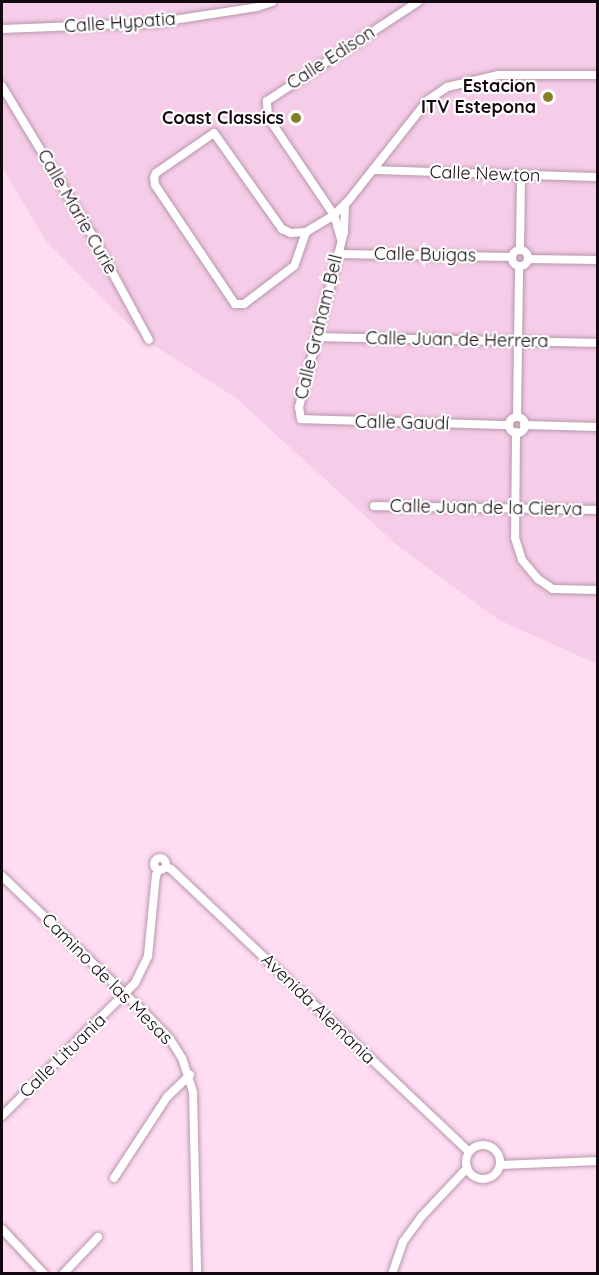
<!DOCTYPE html>
<html>
<head>
<meta charset="utf-8">
<style>
	body { margin:0 }
	#map { position:relative; width:599px; height:1275px; overflow:hidden; background:#fedcf2; font-family:Quicksand,sans-serif }
	div>[style] { position:absolute }
	[style*='--x'] { left:calc(var(--x)*1px); top:calc(var(--y)*1px); width:calc(var(--w)*1px); rotate:calc(var(--a)*1deg) }
	.built>* { inset:0; background:#f6cde8 }
	.roads { filter:drop-shadow(0 0 2px #b797ad) drop-shadow(0 0 2px #b797ad) }
	.minor>* { height:8px; margin:-4px; padding:0 4px; transform-origin:4px; border-radius:4px; background:#fff }
	.minor>.ring { margin:-4px; padding:0; box-sizing:content-box; background:none; border:8px solid #fff; border-radius:50% }
	.dots>* { width:16px; height:16px; translate:-50% -50%; box-sizing:border-box; border:3px solid #fff; border-radius:50% }
	span { translate:-50% -50%; white-space:nowrap; text-align:center; line-height:1.15; -webkit-text-stroke:4.5px #fff; paint-order:stroke }
	.street-label { font-size:18px; color:#140910 }
	.poi-label { font-size:18px; color:#140910; font-weight:700 }
	.right { translate:-100% -50%; text-align:right }
	.frame { position:absolute; inset:0; border:3px solid #140910; pointer-events:none }
</style>
</head>
<body>
<div id="map">
	<div class="built">
		<div style="clip-path:polygon(2px 2px,597px 2px,597px 664px,499px 620px,398px 546px,236px 398px,141px 337px,46px 241px,2px 167px)"></div>
	</div>
	<div class="roads">
		<div class="minor">
			<div style="--x:2;--y:29;--w:152;--a:-2.3"></div>
			<div style="--x:154;--y:23;--w:104;--a:-8.8"></div>
			<div style="--x:257;--y:7;--w:16;--a:-18"></div>
			<div style="--x:2;--y:86;--w:174;--a:58.9"></div>
			<div style="--x:92;--y:235;--w:119;--a:61.5"></div>
			<div style="--x:373;--y:170;--w:225;--a:1.8"></div>
			<div style="--x:345;--y:204;--w:28;--a:92"></div>
			<div style="--x:344;--y:232;--w:181;--a:104.4"></div>
			<div style="--x:299;--y:407;--w:12;--a:81"></div>
			<div style="--x:301;--y:419;--w:208;--a:1.7"></div>
			<div style="--x:306;--y:232;--w:36;--a:109"></div>
			<div style="--x:294;--y:266;--w:63;--a:142.8"></div>
			<div style="--x:244;--y:304;--w:9;--a:180"></div>
			<div style="--x:235;--y:304;--w:143;--a:-123.9"></div>
			<div style="--x:155;--y:185;--w:7;--a:-98"></div>
			<div style="--x:154;--y:178;--w:5;--a:-68"></div>
			<div style="--x:156;--y:173;--w:70;--a:-34.6"></div>
			<div style="--x:214;--y:133;--w:118;--a:54.7"></div>
			<div style="--x:282;--y:229;--w:10;--a:24"></div>
			<div style="--x:291;--y:233;--w:15;--a:-4"></div>
			<div style="--x:306;--y:232;--w:33;--a:-31"></div>
			<div style="--x:334;--y:215;--w:21;--a:-45"></div>
			<div style="--x:349;--y:200;--w:127;--a:-51.7"></div>
			<div style="--x:428;--y:100;--w:23;--a:-34"></div>
			<div style="--x:447;--y:87;--w:52;--a:-13.2"></div>
			<div style="--x:498;--y:75;--w:100;--a:0"></div>
			<div style="--x:341;--y:239;--w:25;--a:-106"></div>
			<div style="--x:334;--y:215;--w:118;--a:-124"></div>
			<div style="--x:268;--y:117;--w:16;--a:-94"></div>
			<div style="--x:267;--y:101;--w:181;--a:-33.3"></div>
			<div style="--x:520;--y:249;--w:73;--a:-89.2"></div>
			<div class="ring" style="left:512px;top:250px;width:8px;height:8px"></div>
			<div style="--x:338;--y:254;--w:174;--a:1"></div>
			<div style="--x:528;--y:259;--w:70;--a:0.8"></div>
			<div style="--x:317;--y:337;--w:281;--a:1.2"></div>
			<div style="--x:517;--y:417;--w:151;--a:-89.2"></div>
			<div class="ring" style="left:509px;top:417px;width:8px;height:8px"></div>
			<div style="--x:524;--y:425;--w:74;--a:1.5"></div>
			<div style="--x:516;--y:432;--w:106;--a:90.5"></div>
			<div style="--x:515;--y:538;--w:23;--a:72"></div>
			<div style="--x:522;--y:560;--w:25;--a:50"></div>
			<div style="--x:538;--y:579;--w:18;--a:34"></div>
			<div style="--x:553;--y:589;--w:45;--a:1.3"></div>
			<div style="--x:374;--y:506;--w:224;--a:1"></div>
			<div class="ring" style="left:154px;top:858px;width:4px;height:4px"></div>
			<div style="--x:166;--y:867;--w:5;--a:22"></div>
			<div style="--x:171;--y:869;--w:411;--a:43.5"></div>
			<div style="--x:2;--y:876;--w:197;--a:43.8"></div>
			<div style="--x:144;--y:1012;--w:37;--a:46"></div>
			<div style="--x:170;--y:1039;--w:22;--a:58"></div>
			<div style="--x:182;--y:1058;--w:36;--a:72"></div>
			<div style="--x:193;--y:1092;--w:182;--a:88.7"></div>
			<div style="--x:2;--y:1116;--w:188;--a:-45"></div>
			<div style="--x:135;--y:983;--w:30;--a:-64"></div>
			<div style="--x:148;--y:956;--w:81;--a:-84.4"></div>
			<div style="--x:156;--y:875;--w:6;--a:-59"></div>
			<div class="ring" style="left:466px;top:1145px;width:26px;height:26px"></div>
			<div style="--x:500;--y:1165;--w:98;--a:-2.3"></div>
			<div style="--x:114;--y:1178;--w:97;--a:-56.8"></div>
			<div style="--x:167;--y:1097;--w:32;--a:-44"></div>
			<div style="--x:2;--y:1229;--w:62;--a:47"></div>
			<div style="--x:63;--y:1274;--w:51;--a:-46.6"></div>
			<div style="--x:392;--y:1274;--w:34;--a:-71"></div>
			<div style="--x:403;--y:1242;--w:32;--a:-54"></div>
			<div style="--x:422;--y:1216;--w:66;--a:-46.8"></div>
		</div>
	</div>
	<div class="dots">
		<div style="left:548px;top:97px;background:#858028"></div>
		<div style="left:296px;top:118px;background:#858028"></div>
	</div>
	<div class="street-label">
		<span style="left:120px;top:23px;rotate:-4deg">Calle Hypatia</span>
		<span style="left:331px;top:58px;rotate:-33deg">Calle Edison</span>
		<span style="left:485px;top:174px;rotate:2deg">Calle Newton</span>
		<span style="left:77px;top:212px;rotate:60deg">Calle Marie Curie</span>
		<span style="left:425px;top:255px;rotate:1deg">Calle Buigas</span>
		<span style="left:319px;top:327px;rotate:-76deg">Calle Graham Bell</span>
		<span style="left:457px;top:340px;rotate:1deg">Calle Juan de Herrera</span>
		<span style="left:402px;top:423px;rotate:1deg">Calle Gaudí</span>
		<span style="left:486px;top:508px;rotate:1deg">Calle Juan de la Cierva</span>
		<span style="left:107px;top:979px;rotate:45deg">Camino de las Mesas</span>
		<span style="left:318px;top:1009px;rotate:44deg">Avenida Alemania</span>
		<span style="left:63px;top:1056px;rotate:-44deg">Calle Lituania</span>
	</div>
	<div class="poi-label">
		<span class="right" style="left:536px;top:97px">Estacion<br>ITV Estepona</span>
		<span class="right" style="left:284px;top:118px">Coast Classics</span>
	</div>
	<div class="frame"></div>
</div>
</body>
</html>
